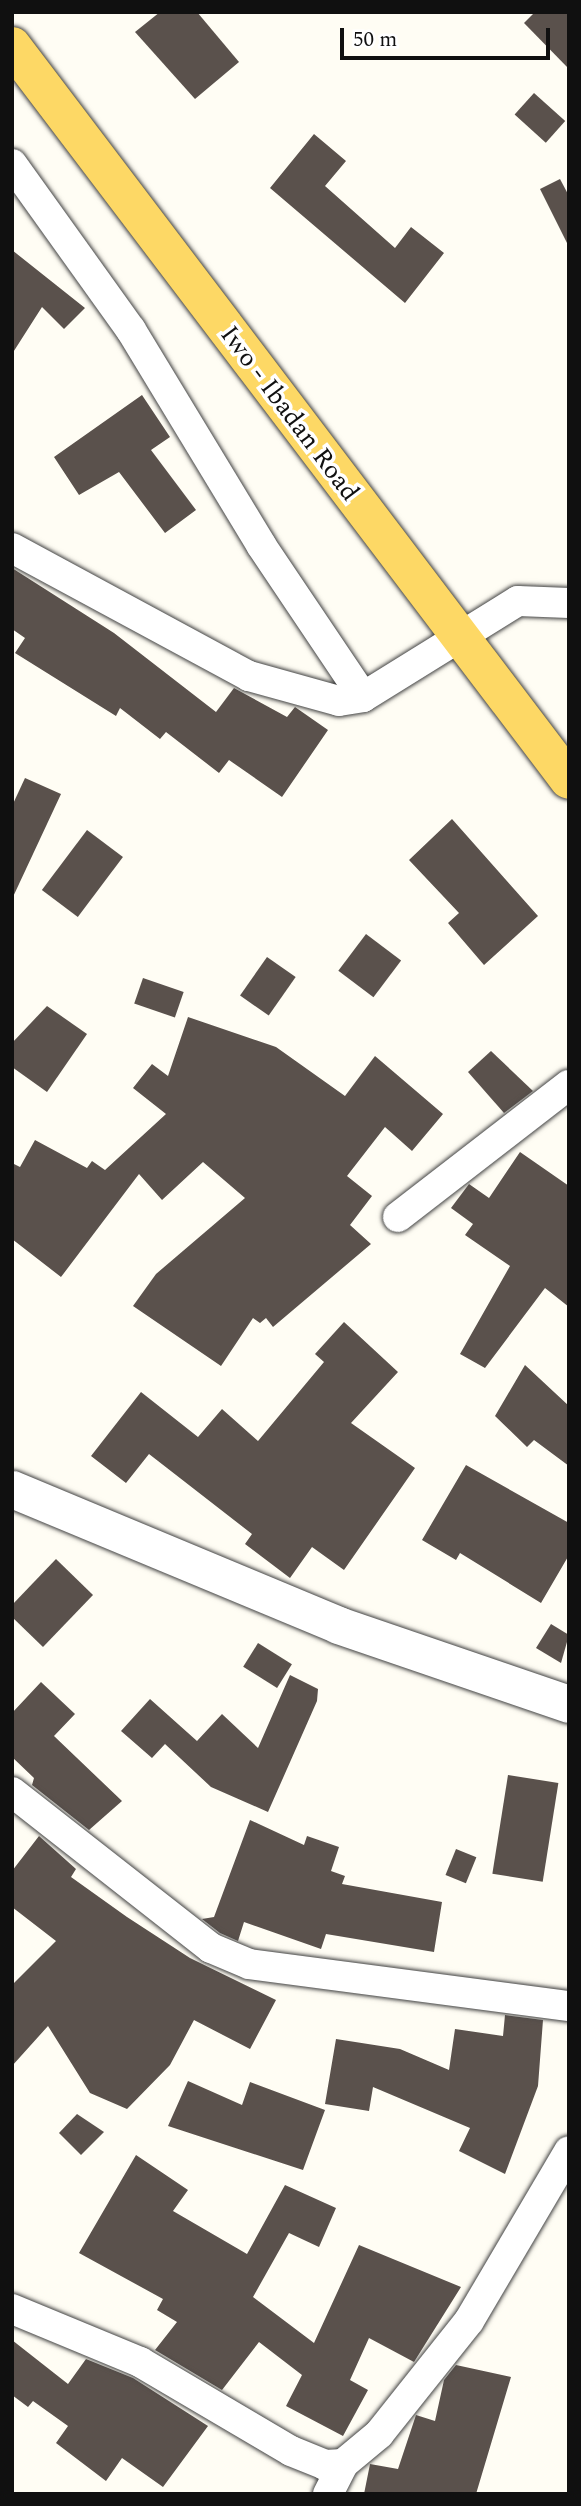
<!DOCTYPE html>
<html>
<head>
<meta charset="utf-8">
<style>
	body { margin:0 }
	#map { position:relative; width:581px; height:2506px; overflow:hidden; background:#fffdf4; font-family:Spectral,serif }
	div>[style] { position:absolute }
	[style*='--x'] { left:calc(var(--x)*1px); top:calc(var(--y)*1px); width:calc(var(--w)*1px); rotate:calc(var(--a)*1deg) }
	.building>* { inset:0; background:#5a514c; transform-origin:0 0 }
	.roads { filter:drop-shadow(0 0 2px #434343) drop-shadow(0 0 2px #434343) }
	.minor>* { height:30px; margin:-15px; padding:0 15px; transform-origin:15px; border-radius:15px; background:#fff }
	.tertiary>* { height:37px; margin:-18.5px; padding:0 18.5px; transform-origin:18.5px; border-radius:18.5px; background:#fff }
	.primary>* { height:38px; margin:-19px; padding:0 19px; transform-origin:19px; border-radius:19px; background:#fdd865 }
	span { translate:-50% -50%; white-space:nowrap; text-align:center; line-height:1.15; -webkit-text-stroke:7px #fff; paint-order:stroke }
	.street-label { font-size:26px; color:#101010 }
	.frame { position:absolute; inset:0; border:14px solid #101010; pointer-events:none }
	.scale { position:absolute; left:340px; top:28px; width:210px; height:32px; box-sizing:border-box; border:4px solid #101010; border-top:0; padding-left:9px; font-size:21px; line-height:24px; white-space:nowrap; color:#101010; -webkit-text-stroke:5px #fff; paint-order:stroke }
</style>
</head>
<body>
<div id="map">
	<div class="building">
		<div style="clip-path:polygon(160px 12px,197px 12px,239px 62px,195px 99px,135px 32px)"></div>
		<div style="clip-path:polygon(535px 12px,569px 12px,569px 69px,524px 23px)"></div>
		<div style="left:534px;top:93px;width:42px;height:29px;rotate:42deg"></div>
		<div style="clip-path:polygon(314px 134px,346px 161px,325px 186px,395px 248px,411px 227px,444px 253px,405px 303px,270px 188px)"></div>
		<div style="clip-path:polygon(560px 179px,569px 196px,569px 247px,540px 189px)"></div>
		<div style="clip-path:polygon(12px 250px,85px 308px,64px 329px,42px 307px,12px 354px)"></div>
		<div style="clip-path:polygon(142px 395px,170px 437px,151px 450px,196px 510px,165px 533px,119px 472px,79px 495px,54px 457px)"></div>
		<div style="clip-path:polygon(12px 568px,114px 633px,216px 712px,234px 688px,287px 717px,295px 707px,328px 730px,282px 797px,229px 760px,219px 773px,166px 732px,160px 739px,120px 708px,116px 716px,15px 653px,25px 638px,12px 629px)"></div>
		<div style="clip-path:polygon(25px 778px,61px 794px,12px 899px,12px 806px)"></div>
		<div style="clip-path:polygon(452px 819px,538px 916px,484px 965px,448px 923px,459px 913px,409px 860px)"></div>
		<div style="left:87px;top:830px;width:45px;height:75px;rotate:37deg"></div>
		<div style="left:366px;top:934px;width:44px;height:46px;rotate:37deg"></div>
		<div style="left:267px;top:957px;width:35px;height:47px;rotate:35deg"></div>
		<div style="left:143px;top:978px;width:43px;height:27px;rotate:19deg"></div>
		<div style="clip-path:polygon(47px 1006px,87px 1034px,47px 1092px,12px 1067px,12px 1043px)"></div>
		<div style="clip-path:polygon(188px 1017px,276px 1047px,345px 1096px,375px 1056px,443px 1114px,412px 1151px,385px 1127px,347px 1176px,372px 1196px,350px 1225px,371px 1244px,273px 1327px,266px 1318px,260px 1323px,253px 1318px,221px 1366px,133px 1306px,156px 1274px,245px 1198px,203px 1162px,162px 1200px,139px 1174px,61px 1277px,12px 1239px,12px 1163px,20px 1167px,35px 1140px,87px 1168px,92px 1161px,105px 1170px,166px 1114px,133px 1088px,152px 1064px,168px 1076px)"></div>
		<div style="clip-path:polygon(491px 1051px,533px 1091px,504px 1113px,468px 1072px)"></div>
		<div style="clip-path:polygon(520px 1152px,569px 1186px,569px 1307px,545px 1288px,485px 1368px,460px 1354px,510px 1266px,465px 1235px,473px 1224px,451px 1208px,469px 1184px,489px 1198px)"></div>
		<div style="clip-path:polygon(344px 1322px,398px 1372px,351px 1423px,415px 1468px,344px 1570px,312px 1547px,290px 1578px,245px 1544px,252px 1534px,149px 1454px,126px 1483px,91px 1456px,141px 1392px,198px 1437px,222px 1409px,258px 1441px,324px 1362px,315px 1354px)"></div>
		<div style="clip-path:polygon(525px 1365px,569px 1406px,569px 1466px,534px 1440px,527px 1447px,495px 1416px)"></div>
		<div style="clip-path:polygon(466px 1465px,569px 1523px,569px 1555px,541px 1603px,460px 1553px,456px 1560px,422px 1540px)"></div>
		<div style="clip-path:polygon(56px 1559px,93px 1595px,43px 1647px,12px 1617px,12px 1605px)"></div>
		<div style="clip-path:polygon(551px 1624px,569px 1635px,561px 1663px,536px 1648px)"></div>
		<div style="left:258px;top:1643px;width:40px;height:28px;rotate:32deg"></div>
		<div style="clip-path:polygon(290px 1675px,318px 1689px,317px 1701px,268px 1812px,211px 1787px,165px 1744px,152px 1758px,121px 1731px,150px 1699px,197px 1741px,222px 1714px,258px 1748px)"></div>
		<div style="clip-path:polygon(41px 1682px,75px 1714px,54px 1736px,122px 1801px,89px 1830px,32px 1785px,34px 1778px,12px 1757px,12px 1713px)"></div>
		<div style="left:508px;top:1775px;width:51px;height:100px;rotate:9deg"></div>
		<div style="clip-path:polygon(250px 1820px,304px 1845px,307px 1836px,339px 1847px,331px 1871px,345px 1876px,342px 1884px,442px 1902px,434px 1952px,326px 1934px,321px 1949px,244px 1922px,238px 1941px,220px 1933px,202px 1919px,214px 1917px)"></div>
		<div style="clip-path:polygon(39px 1836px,76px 1869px,71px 1877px,127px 1917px,190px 1958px,276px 2000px,250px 2049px,194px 2020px,170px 2065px,127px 2109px,90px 2093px,48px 2026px,12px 2066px,12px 1985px,56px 1941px,12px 1907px,12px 1871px)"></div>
		<div style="left:456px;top:1849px;width:22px;height:28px;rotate:22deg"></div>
		<div style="clip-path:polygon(505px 2015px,543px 2020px,538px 2086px,505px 2174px,459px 2151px,470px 2128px,373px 2087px,369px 2111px,325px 2104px,336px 2039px,400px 2049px,449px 2070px,455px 2029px,503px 2036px)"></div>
		<div style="clip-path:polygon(188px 2081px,242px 2105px,250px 2082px,325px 2110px,303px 2170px,168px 2126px)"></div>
		<div style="clip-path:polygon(77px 2114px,104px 2132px,81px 2155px,59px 2133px)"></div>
		<div style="clip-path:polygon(136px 2155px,188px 2190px,173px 2211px,247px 2254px,285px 2185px,336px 2208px,319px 2247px,289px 2233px,253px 2297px,314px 2343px,359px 2245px,461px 2287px,414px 2362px,369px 2338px,350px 2380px,368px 2390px,343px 2436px,286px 2406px,302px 2375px,259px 2342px,222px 2390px,155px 2350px,177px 2322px,157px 2310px,163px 2299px,79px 2253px)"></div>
		<div style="clip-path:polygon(12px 2340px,68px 2384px,86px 2359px,133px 2378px,208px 2426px,163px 2487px,122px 2458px,106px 2481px,56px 2443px,68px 2426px,33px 2401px,28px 2407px,12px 2395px)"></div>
		<div style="clip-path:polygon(456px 2365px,511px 2377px,476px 2494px,364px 2494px,370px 2464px,398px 2469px,416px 2415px,435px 2421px,444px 2380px)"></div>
	</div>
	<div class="roads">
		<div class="minor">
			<div style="--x:12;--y:164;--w:204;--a:54.4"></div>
			<div style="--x:131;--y:330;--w:251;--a:58.8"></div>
			<div style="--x:261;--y:545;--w:183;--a:56.1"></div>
			<div style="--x:12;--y:548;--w:269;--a:28.4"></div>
			<div style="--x:249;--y:676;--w:93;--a:15.5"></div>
			<div style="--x:339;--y:701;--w:24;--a:-9"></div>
			<div style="--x:363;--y:697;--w:182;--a:-31.8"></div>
			<div style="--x:518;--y:601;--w:51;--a:2.2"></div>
			<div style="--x:398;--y:1217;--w:216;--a:-37.7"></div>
			<div style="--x:12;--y:1792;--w:253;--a:38.1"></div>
			<div style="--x:211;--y:1948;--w:41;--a:22.8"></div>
			<div style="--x:249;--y:1964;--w:323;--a:7.5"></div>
			<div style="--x:12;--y:2309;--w:139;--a:22.5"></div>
			<div style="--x:140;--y:2362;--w:175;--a:30.5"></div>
			<div style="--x:291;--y:2451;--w:37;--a:22"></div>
			<div style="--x:325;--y:2465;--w:18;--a:-3"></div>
			<div style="--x:328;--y:2494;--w:34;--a:-63"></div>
			<div style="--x:343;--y:2464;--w:47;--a:-39.8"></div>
			<div style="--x:379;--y:2434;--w:144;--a:-51.5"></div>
			<div style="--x:469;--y:2321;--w:197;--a:-59.5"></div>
		</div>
		<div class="tertiary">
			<div style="--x:12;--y:1489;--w:353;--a:22.6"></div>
			<div style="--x:338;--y:1625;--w:244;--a:18.9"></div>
		</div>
		<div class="primary">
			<div style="--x:12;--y:46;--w:921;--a:52.81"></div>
		</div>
	</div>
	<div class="street-label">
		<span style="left:289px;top:414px;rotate:53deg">Iwo - Ibadan Road</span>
	</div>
	<div class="frame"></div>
	<div class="scale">50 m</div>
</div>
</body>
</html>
